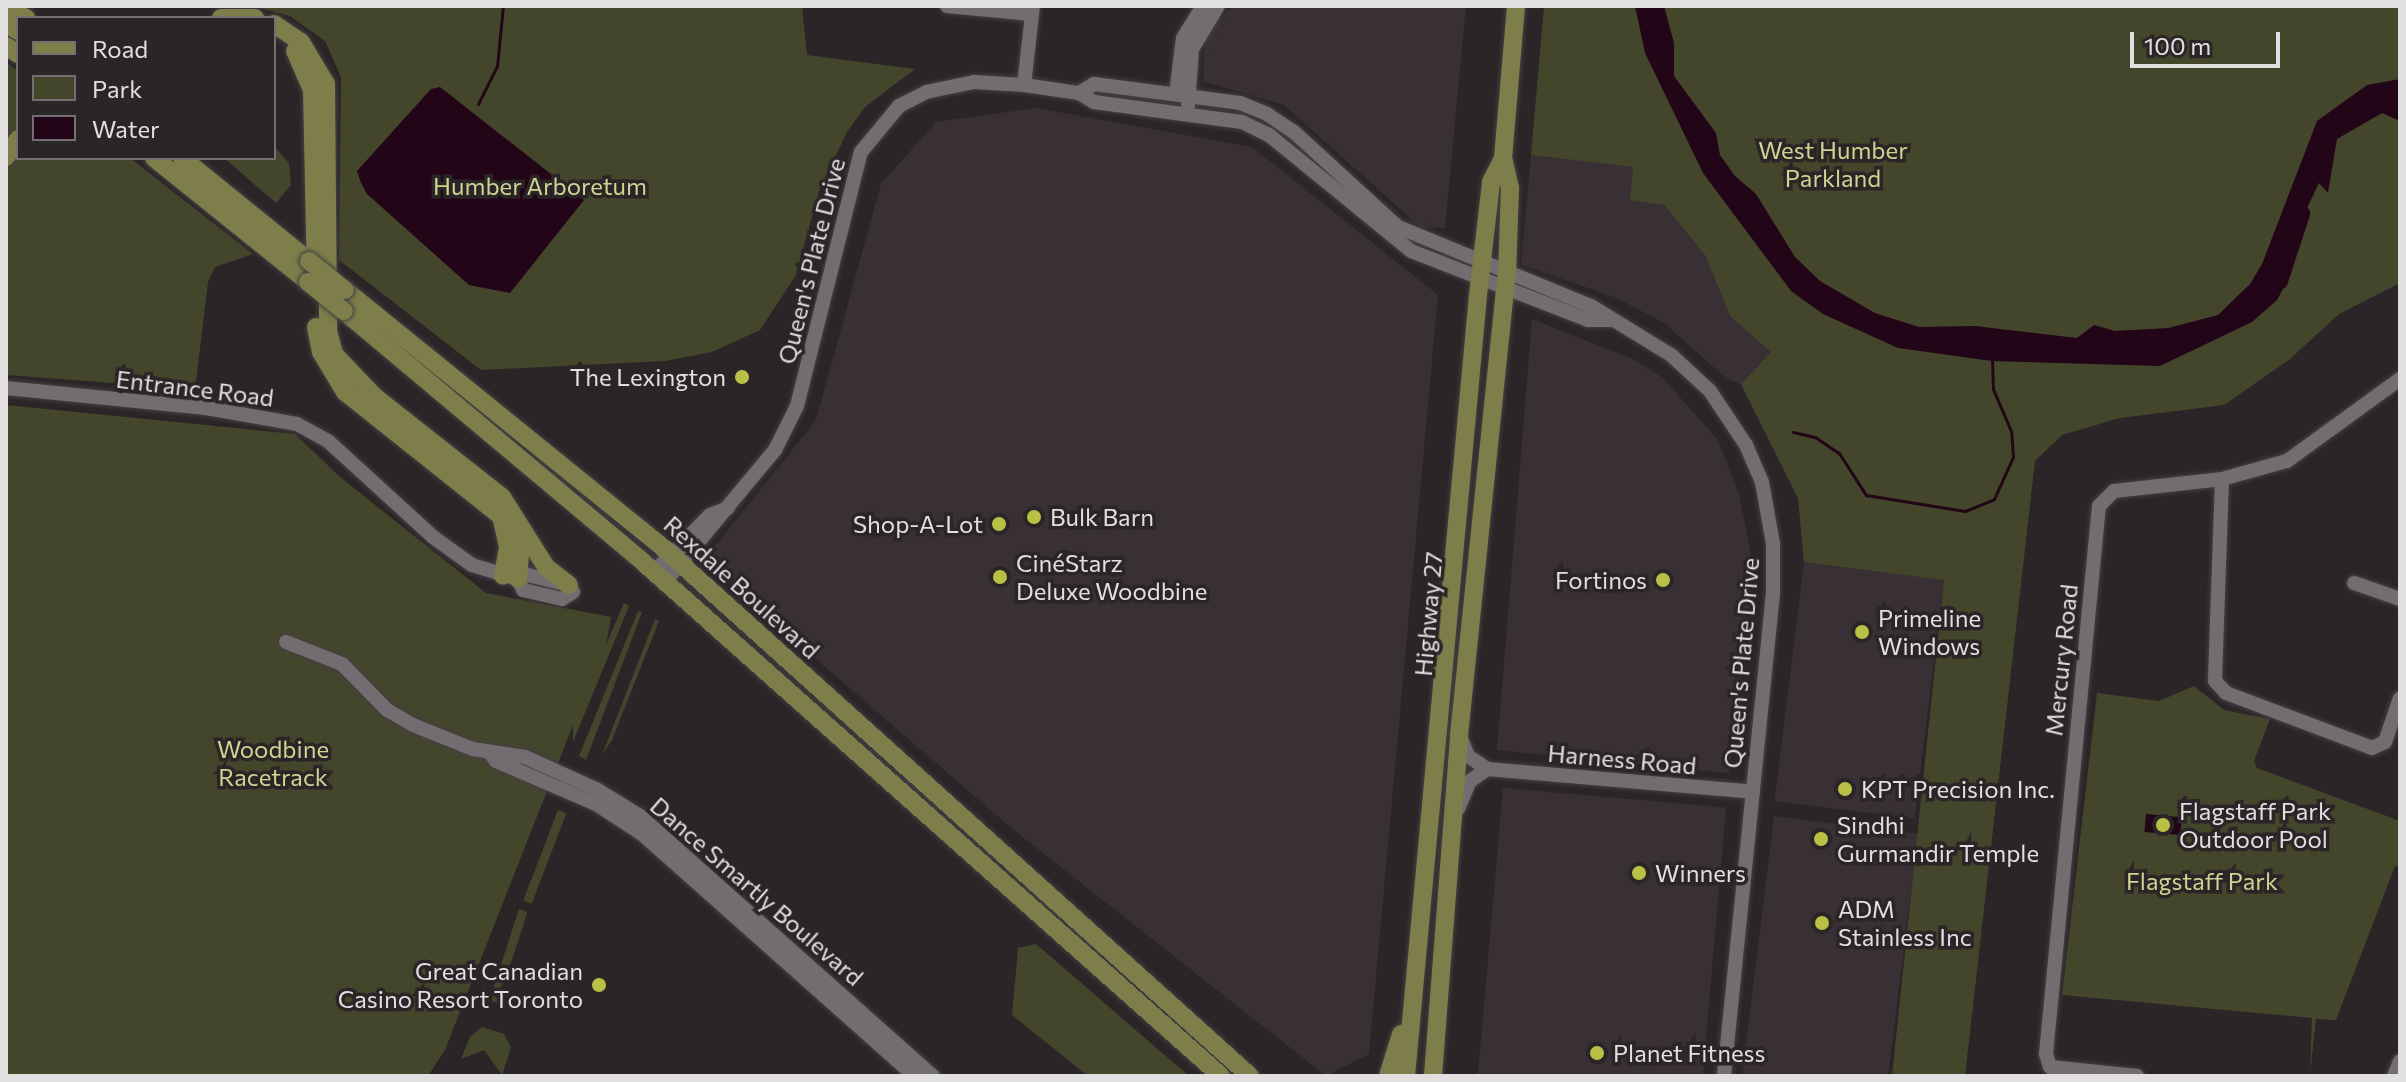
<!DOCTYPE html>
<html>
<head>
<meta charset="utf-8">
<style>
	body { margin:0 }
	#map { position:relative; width:2406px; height:1082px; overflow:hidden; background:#2a2527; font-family:Commissioner,sans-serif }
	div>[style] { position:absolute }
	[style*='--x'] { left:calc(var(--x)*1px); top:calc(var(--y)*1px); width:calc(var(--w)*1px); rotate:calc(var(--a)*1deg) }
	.built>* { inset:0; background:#393035; transform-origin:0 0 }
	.green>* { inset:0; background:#44462c; transform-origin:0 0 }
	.water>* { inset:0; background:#230518; transform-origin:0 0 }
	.stream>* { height:3px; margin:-1.5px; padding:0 1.5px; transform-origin:1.5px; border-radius:1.5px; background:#230518 }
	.river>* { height:18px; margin:-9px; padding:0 9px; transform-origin:9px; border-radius:9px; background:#230518 }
	.roads { filter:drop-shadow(0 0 2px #444042) drop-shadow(0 0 2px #444042) }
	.minor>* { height:14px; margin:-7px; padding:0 7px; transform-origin:7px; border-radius:7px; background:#726d70 }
	.major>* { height:18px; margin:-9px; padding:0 9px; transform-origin:9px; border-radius:9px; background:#7d7e4a }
	.bridges { filter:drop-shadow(0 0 2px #444042) drop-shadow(0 0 2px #444042) }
	.major-bridge>* { height:18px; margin:-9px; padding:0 9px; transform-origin:9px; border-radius:9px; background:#7d7e4a }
	.dots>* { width:22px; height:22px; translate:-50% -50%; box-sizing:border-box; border:4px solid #2a2527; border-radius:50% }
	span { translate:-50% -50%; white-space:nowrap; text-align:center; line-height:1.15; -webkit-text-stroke:7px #2a2527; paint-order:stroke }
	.park-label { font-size:24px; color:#cfd491 }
	.street-label { font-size:24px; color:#e2dfe1 }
	.poi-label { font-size:24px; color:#e2dfe1 }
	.right { translate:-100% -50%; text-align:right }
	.left { translate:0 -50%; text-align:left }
	.frame { position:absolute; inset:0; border:8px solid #e2dfe1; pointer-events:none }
	.legend { position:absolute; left:16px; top:16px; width:260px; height:144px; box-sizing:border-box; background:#2a2527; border:2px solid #746f71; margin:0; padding:10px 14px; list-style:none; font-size:24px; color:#e2dfe1 }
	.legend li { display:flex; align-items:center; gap:16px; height:40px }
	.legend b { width:40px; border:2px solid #746f71 }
	.scale { position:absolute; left:2130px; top:32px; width:150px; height:36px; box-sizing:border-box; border:4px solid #e2dfe1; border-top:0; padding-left:10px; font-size:24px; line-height:28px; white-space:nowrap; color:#e2dfe1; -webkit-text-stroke:6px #2a2527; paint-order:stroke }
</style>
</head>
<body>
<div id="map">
	<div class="built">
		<div style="clip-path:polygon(1233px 6px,1466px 6px,1445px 228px,1421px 228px,1284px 105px,1203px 81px,1205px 34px)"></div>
		<div style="clip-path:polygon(1036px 108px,1252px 147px,1438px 295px,1369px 1054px,1326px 1076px,1010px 827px,703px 561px,816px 420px,881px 184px,936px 122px)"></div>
		<div style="clip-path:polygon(1531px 155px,1633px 167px,1705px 255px,1730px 316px,1771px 352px,1741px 384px,1727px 379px,1664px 323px,1617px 298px,1521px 265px)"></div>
		<div style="clip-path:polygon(1532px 319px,1633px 359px,1663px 378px,1718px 440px,1739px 494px,1754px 569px,1729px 773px,1497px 750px)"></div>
		<div style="left:1804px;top:562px;width:141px;height:241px;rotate:7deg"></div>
		<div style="left:1503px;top:788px;width:224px;height:289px;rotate:5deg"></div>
		<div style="left:1774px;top:816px;width:145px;height:261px;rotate:7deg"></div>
	</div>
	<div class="green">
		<div style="clip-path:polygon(252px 6px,802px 6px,807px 55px,915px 69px,865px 107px,847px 132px,819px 191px,796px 275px,760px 330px,712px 352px,665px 361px,481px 370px,339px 260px,341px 77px,325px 41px,290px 16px)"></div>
		<div style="clip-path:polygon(1544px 6px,2400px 6px,2400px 283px,2339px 314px,2290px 359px,2224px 405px,2120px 418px,2062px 435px,2035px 461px,1965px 1076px,1892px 1076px,1944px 580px,1804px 562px,1798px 498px,1741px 384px,1771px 352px,1730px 316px,1705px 255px,1664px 205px,1630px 200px,1633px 167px,1531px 155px)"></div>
		<div style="clip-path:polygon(6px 62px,18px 71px,18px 158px,130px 158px,253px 254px,215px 267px,208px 282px,196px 381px,191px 389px,6px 375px)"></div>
		<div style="clip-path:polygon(274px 146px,289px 163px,291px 185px,276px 203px,224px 158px,274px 158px)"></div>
		<div style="clip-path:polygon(6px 405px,295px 434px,340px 477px,486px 593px,611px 617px,606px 645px,624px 603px,629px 606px,573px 742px,573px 725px,445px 1050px,428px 1076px,6px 1076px)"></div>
		<div style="clip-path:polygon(638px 611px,642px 612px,586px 760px,579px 756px)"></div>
		<div style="clip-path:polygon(655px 619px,659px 621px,612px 740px,602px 755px)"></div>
		<div style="clip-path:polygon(2194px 686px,2224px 710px,2270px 719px,2254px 761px,2257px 768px,2400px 821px,2400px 867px,2395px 866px,2336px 1020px,2316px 1019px,2310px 1074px,2312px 1018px,2062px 995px,2097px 693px,2159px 701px)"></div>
		<div style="left:558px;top:810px;width:9px;height:97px;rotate:21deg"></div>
		<div style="left:519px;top:909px;width:9px;height:96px;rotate:18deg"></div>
		<div style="clip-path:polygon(1036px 944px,1189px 1076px,1088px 1076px,1012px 1015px,1018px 948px)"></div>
		<div style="clip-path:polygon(482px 1027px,504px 1034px,511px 1048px,502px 1075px,484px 1050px,461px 1059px,470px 1037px)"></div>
	</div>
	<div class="water">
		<div style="clip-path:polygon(1635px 6px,1664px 6px,1674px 43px,1674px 76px,1716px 133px,1720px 155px,1735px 176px,1756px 194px,1795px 257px,1820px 281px,1875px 313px,1919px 327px,1975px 326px,2077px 338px,2094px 325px,2115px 331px,2168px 328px,2218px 315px,2250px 284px,2262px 264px,2317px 121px,2367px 85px,2400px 79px,2400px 121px,2382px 113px,2337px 139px,2328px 193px,2319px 183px,2287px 250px,2291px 274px,2277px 300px,2252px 322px,2160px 366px,1992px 361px,1898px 348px,1823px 314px,1791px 291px,1703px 173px,1645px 53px)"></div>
		<div style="clip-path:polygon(440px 87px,584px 200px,510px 293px,469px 285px,367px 194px,361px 183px,357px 171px,431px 89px)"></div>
		<div style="left:2146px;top:814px;width:36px;height:18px;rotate:5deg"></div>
	</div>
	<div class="stream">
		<div style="--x:478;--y:104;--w:42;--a:-63.4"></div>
		<div style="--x:497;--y:66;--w:60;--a:-84.3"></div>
		<div style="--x:1793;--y:432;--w:23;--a:13"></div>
		<div style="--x:1815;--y:437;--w:29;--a:34"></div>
		<div style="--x:1839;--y:453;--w:50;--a:57.3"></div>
		<div style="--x:1866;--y:495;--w:100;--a:9.2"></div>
		<div style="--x:1965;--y:511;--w:31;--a:-22"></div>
		<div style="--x:1994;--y:499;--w:46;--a:-65.7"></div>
		<div style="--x:2013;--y:457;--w:26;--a:-94"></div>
		<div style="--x:2011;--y:431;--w:46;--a:-113.2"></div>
		<div style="--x:1993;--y:389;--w:28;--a:-92"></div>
	</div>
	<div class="river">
		<div style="--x:2279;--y:281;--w:71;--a:-71.8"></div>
	</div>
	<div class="roads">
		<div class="minor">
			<div style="--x:947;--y:6;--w:85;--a:5.4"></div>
			<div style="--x:1024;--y:85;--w:80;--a:-83.5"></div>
			<div style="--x:1079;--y:93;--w:17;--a:-31"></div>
			<div style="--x:1094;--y:84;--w:147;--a:7.4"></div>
			<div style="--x:1240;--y:103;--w:29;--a:22"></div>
			<div style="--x:1267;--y:114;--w:32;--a:34"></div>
			<div style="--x:1294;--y:132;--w:141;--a:42.4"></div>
			<div style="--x:1398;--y:227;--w:209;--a:22.3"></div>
			<div style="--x:1591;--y:306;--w:94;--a:31.5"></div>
			<div style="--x:1671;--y:355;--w:53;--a:42.7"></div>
			<div style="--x:1710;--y:391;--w:65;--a:56.3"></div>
			<div style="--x:1746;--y:445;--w:40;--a:66.6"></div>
			<div style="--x:1762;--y:482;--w:63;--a:79.9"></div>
			<div style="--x:1773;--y:544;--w:49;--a:90"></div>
			<div style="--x:1773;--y:593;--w:485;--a:95.8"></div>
			<div style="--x:1176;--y:94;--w:56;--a:-82.9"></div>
			<div style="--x:1183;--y:38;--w:38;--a:-58"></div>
			<div style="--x:1188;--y:105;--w:56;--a:-85.9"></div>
			<div style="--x:1192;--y:49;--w:50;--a:-58.8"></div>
			<div style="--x:6;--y:388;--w:201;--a:5.7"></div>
			<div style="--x:206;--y:408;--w:92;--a:10"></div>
			<div style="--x:297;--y:424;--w:35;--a:29"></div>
			<div style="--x:328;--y:441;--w:142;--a:42.4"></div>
			<div style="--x:433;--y:537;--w:48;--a:35.7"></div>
			<div style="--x:472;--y:565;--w:48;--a:16.9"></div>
			<div style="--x:518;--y:579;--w:11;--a:-22"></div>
			<div style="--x:528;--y:575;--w:42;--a:13.7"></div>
			<div style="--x:569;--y:585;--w:8;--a:60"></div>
			<div style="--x:573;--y:592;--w:13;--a:148"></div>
			<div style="--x:562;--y:599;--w:40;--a:-167"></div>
			<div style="--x:523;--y:590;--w:12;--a:-114"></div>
			<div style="--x:2222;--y:479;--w:202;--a:92"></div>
			<div style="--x:2215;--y:681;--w:16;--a:47"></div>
			<div style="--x:2226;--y:693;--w:156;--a:20.6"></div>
			<div style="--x:2372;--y:748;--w:14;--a:-25"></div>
			<div style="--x:2385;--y:742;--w:46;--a:-71.2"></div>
			<div style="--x:654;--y:572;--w:80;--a:-45.5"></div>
			<div style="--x:710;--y:515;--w:19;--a:-21"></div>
			<div style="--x:665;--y:582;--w:172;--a:-50.2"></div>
			<div style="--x:775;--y:450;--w:49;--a:-63.4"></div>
			<div style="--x:797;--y:406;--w:262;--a:-75.9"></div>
			<div style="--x:861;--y:152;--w:60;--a:-50.4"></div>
			<div style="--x:899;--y:106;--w:30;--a:-27"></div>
			<div style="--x:926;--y:92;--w:49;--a:-11.8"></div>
			<div style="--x:974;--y:82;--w:50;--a:3.4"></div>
			<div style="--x:1024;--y:85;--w:56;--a:8.3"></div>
			<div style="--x:1079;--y:93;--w:17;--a:31"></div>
			<div style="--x:1094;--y:102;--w:149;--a:7.7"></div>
			<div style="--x:1242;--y:122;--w:30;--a:26"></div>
			<div style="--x:1269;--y:135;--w:183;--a:39.2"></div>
			<div style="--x:1411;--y:251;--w:190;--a:21.3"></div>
			<div style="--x:1588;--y:320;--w:22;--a:0"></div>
			<div style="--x:2354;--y:583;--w:49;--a:19.2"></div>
			<div style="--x:286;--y:642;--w:60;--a:21.4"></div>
			<div style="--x:342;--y:664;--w:64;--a:45.6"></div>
			<div style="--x:387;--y:710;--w:30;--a:30"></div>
			<div style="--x:413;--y:725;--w:65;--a:21.8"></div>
			<div style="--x:473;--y:749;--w:53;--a:8.7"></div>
			<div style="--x:525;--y:757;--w:78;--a:24.3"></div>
			<div style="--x:596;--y:789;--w:52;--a:31.5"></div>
			<div style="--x:640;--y:816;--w:392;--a:41.6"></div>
			<div style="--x:1460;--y:736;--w:22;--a:68"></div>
			<div style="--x:1468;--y:756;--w:23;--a:34"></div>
			<div style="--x:1487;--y:769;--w:267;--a:4.9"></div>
			<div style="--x:490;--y:753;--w:10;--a:53"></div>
			<div style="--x:496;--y:761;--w:109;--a:23.3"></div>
			<div style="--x:596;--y:804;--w:55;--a:33.1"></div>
			<div style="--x:642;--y:834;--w:365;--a:41.6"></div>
			<div style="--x:1458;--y:809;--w:30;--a:-67"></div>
			<div style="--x:1470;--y:781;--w:21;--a:-35"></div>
			<div style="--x:2137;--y:1076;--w:87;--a:-174.1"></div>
			<div style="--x:2050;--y:1067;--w:14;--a:-107"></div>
			<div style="--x:2046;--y:1054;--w:551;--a:-84.48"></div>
			<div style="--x:2099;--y:506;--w:21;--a:-45"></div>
			<div style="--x:2114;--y:491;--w:109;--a:-6.3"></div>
			<div style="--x:2222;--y:479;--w:67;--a:-15.5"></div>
			<div style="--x:2287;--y:461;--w:140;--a:-36"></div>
			<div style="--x:2394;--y:1076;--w:16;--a:-68"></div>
		</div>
		<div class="major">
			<div style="--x:6;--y:7;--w:23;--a:29"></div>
			<div style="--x:221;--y:18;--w:34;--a:0"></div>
			<div style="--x:6;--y:24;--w:14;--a:30"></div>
			<div style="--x:274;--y:24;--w:32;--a:34"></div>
			<div style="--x:301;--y:42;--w:49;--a:59.2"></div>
			<div style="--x:326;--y:84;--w:247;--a:89.5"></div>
			<div style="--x:328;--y:331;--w:24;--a:75"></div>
			<div style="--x:334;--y:354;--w:58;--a:46.4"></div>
			<div style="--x:374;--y:396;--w:163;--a:38.3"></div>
			<div style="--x:502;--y:497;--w:83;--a:57.8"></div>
			<div style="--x:546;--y:567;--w:29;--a:38"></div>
			<div style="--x:6;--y:46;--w:14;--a:34"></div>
			<div style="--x:295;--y:51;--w:43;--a:66.4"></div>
			<div style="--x:312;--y:90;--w:187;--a:88.8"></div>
			<div style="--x:6;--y:157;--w:22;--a:-56"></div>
			<div style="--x:154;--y:158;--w:198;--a:38.8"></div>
			<div style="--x:182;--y:158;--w:164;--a:39"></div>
			<div style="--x:345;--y:290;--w:405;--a:39"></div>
			<div style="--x:660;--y:545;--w:794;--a:41.99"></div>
			<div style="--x:344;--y:311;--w:392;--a:40"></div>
			<div style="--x:644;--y:563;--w:772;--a:41.64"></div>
			<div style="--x:316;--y:327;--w:25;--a:79"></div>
			<div style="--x:321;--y:352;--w:47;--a:59"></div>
			<div style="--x:345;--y:392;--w:199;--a:38.5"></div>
			<div style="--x:501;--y:516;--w:32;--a:77"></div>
			<div style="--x:508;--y:547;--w:29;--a:100"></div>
			<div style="--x:518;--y:579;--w:49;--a:-85.3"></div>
			<div style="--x:1388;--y:1076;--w:44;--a:-72.8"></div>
			<div style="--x:1406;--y:1076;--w:784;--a:-84.73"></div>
			<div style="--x:1478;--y:295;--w:114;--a:-83.4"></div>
			<div style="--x:1491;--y:182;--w:27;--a:-63"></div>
			<div style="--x:1433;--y:1076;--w:342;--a:-85.6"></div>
			<div style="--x:1459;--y:735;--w:463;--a:-84.1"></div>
			<div style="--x:1507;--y:274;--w:86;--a:-88"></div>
			<div style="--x:1510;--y:188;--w:31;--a:-103"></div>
			<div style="--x:1503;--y:158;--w:153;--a:-85.1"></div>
		</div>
	</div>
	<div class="bridges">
		<div class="major-bridge">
			<div style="--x:309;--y:261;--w:46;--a:38.9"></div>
			<div style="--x:308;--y:282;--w:46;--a:38.9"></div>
		</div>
	</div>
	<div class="dots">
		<div style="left:742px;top:377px;background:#bac045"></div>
		<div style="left:1034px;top:517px;background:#bac045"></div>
		<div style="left:999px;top:524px;background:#bac045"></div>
		<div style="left:1000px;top:577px;background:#bac045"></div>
		<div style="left:1663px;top:580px;background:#bac045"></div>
		<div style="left:1862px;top:632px;background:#bac045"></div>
		<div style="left:1845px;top:789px;background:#bac045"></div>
		<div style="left:2163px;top:825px;background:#bac045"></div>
		<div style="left:1821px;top:839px;background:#bac045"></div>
		<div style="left:1639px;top:873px;background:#bac045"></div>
		<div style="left:1822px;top:923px;background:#bac045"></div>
		<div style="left:599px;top:985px;background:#bac045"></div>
		<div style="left:1597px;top:1053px;background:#bac045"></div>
	</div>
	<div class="park-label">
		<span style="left:1833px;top:164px">West Humber<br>Parkland</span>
		<span style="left:540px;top:186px">Humber Arboretum</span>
		<span style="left:273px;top:763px">Woodbine<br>Racetrack</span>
		<span style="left:2202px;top:881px">Flagstaff Park</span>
	</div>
	<div class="street-label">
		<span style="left:811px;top:261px;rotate:-76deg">Queen's Plate Drive</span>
		<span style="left:195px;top:388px;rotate:7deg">Entrance Road</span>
		<span style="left:742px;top:587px;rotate:42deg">Rexdale Boulevard</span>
		<span style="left:1428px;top:614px;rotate:-85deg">Highway 27</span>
		<span style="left:2061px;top:660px;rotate:-84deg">Mercury Road</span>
		<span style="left:1741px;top:663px;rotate:-85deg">Queen's Plate Drive</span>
		<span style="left:1622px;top:759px;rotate:5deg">Harness Road</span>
		<span style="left:757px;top:891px;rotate:41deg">Dance Smartly Boulevard</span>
	</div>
	<div class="poi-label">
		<span class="right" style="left:726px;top:377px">The Lexington</span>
		<span class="left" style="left:1050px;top:517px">Bulk Barn</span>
		<span class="right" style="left:983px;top:524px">Shop-A-Lot</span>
		<span class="left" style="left:1016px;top:577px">CinéStarz<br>Deluxe Woodbine</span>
		<span class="right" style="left:1647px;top:580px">Fortinos</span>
		<span class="left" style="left:1878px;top:632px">Primeline<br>Windows</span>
		<span class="left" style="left:1861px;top:789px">KPT Precision Inc.</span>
		<span class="left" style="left:2179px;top:825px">Flagstaff Park<br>Outdoor Pool</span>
		<span class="left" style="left:1837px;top:839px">Sindhi<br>Gurmandir Temple</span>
		<span class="left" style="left:1655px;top:873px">Winners</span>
		<span class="left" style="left:1838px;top:923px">ADM<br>Stainless Inc</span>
		<span class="right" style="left:583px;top:985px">Great Canadian<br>Casino Resort Toronto</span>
		<span class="left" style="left:1613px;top:1053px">Planet Fitness</span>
	</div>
	<div class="frame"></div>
	<ul class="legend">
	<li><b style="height:10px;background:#7d7e4a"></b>Road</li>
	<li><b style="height:22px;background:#44462c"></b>Park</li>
	<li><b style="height:22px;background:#230518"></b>Water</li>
	</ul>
	<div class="scale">100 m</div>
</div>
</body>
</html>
